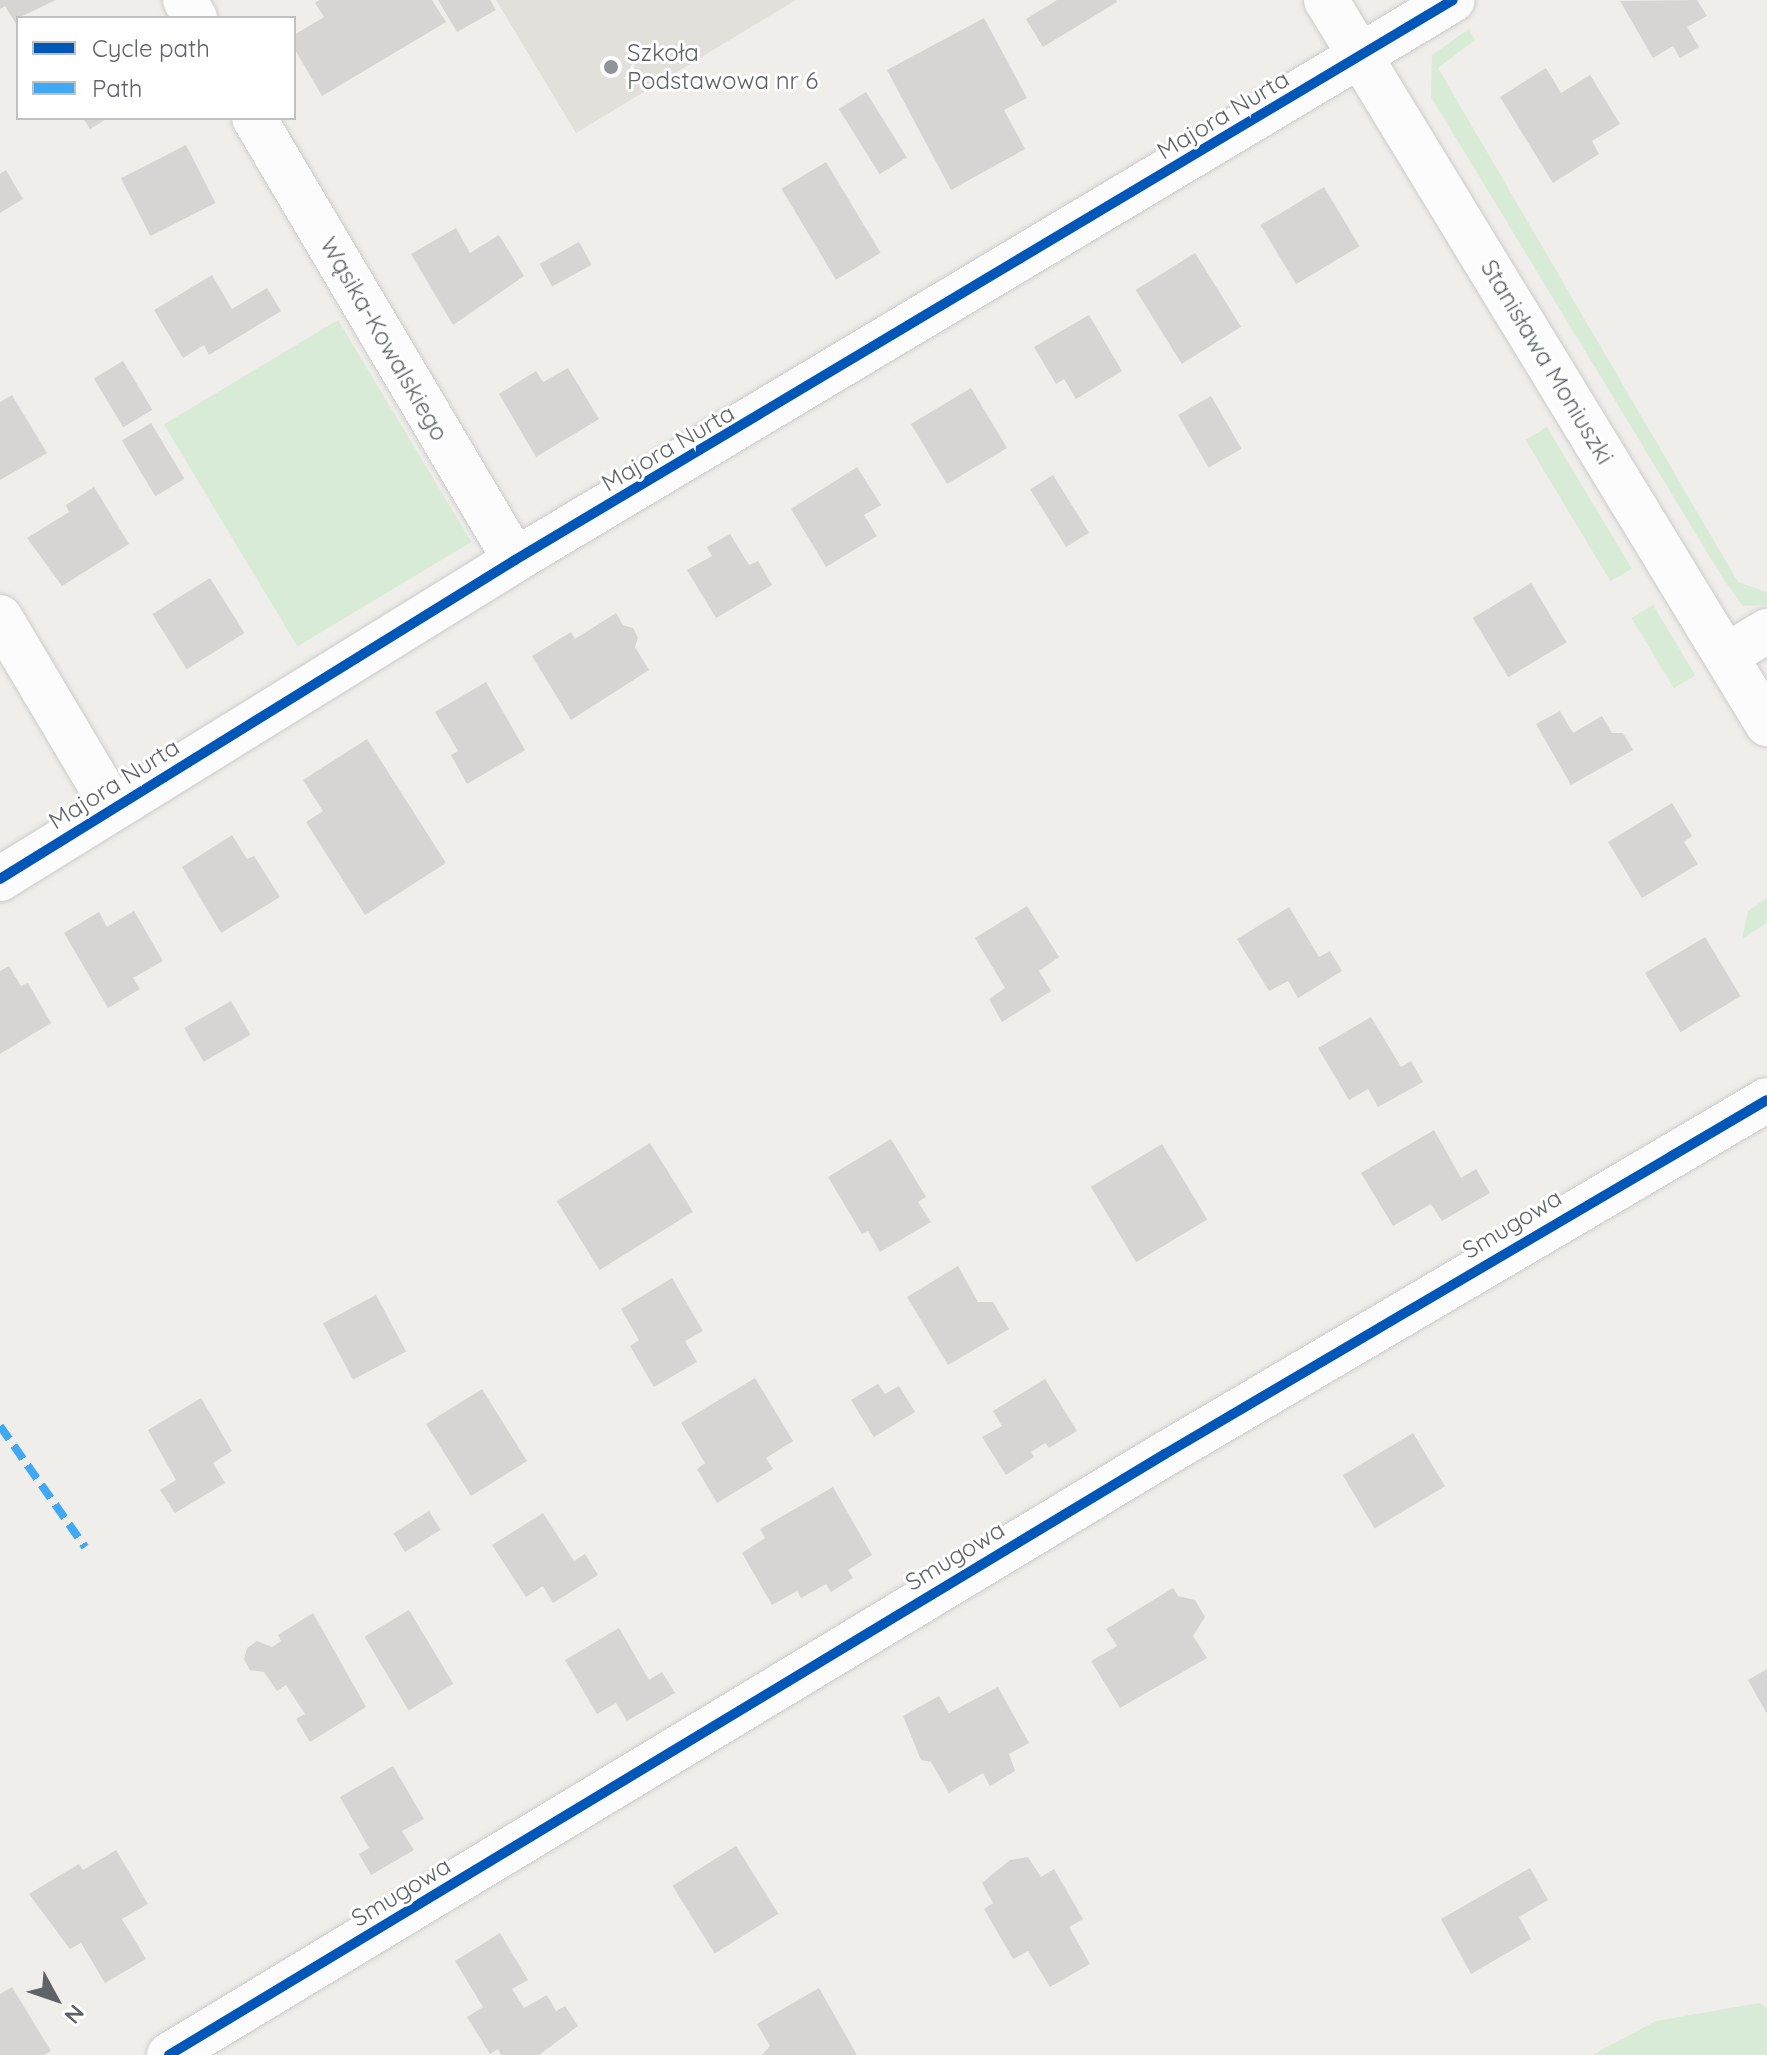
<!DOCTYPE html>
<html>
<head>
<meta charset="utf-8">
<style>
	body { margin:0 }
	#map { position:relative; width:1767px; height:2055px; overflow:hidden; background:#efeeea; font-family:Quicksand,sans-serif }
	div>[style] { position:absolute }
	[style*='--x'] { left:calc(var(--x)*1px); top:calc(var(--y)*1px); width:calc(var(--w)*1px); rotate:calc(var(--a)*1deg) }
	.education>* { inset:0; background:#e2e0da }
	.green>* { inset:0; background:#d8ebd6; transform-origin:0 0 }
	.building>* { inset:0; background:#d6d5d3; transform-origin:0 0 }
	.roads { filter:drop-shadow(0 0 2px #cbcccc) drop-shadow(0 0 2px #cbcccc) }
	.minor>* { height:44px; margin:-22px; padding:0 22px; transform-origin:22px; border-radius:22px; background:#fdfcfc }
	.quiet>* { height:8px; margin-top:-4px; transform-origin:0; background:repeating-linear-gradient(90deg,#3fa9f5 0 16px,transparent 0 24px) }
	.cycleway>* { height:10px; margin:-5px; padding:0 5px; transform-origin:5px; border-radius:5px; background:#0057b8 }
	.dots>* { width:22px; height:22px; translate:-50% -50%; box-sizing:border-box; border:4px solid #fff; border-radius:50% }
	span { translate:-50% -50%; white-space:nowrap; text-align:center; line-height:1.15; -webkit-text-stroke:6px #fff; paint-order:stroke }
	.poi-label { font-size:24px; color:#5f6368 }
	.left { translate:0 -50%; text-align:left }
	.street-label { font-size:24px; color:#5f6368 }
	.legend { position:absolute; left:16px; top:16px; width:280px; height:104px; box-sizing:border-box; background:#fff; border:2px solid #bfc1c3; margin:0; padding:10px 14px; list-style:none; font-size:24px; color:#5f6368 }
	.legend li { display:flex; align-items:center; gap:16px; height:40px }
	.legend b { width:40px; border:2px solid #bfc1c3 }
	.north { position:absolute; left:16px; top:1959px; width:80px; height:80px; -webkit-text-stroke:6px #fff; paint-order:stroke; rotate:130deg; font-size:22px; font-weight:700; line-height:32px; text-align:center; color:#5f6368 }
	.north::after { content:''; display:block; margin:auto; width:28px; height:36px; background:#5f6368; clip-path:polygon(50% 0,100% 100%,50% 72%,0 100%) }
</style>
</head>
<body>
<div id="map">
	<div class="education">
		<div style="clip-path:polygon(496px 0,796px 0,576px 133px)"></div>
	</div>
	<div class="green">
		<div style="clip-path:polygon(1469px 29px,1475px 40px,1438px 68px,1738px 582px,1767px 592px,1767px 605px,1743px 606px,1724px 580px,1431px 97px,1432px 55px)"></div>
		<div style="left:338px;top:320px;width:259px;height:203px;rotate:59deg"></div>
		<div style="left:1547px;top:427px;width:165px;height:25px;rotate:59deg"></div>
		<div style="left:1653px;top:605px;width:82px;height:25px;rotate:59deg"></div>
		<div style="clip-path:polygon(1767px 898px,1767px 923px,1742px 939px,1748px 911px)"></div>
		<div style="clip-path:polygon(1759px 2003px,1767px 2007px,1767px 2055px,1592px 2055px,1656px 2021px)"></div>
	</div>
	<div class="building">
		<div style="clip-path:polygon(0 0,56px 0,18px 18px,16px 24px,5px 6px,0 9px)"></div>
		<div style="clip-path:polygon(319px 0,432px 0,446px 22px,322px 96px,294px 48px,294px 35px,324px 17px,315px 3px)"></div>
		<div style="clip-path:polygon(438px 0,490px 0,496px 10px,457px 32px)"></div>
		<div style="clip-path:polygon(1057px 0,1116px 0,1117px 2px,1043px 47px,1026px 19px)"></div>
		<div style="clip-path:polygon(1697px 0,1707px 16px,1687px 27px,1699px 47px,1680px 58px,1673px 46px,1653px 58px,1620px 1px)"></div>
		<div style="clip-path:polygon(984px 18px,1027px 98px,1004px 110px,1025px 149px,951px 190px,887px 70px)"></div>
		<div style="clip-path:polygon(1546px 68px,1561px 93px,1590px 75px,1620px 124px,1592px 141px,1599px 154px,1553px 183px,1500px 97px)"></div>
		<div style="left:866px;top:92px;width:77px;height:32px;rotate:58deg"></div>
		<div style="clip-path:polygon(83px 118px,108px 118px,90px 129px)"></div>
		<div style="left:186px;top:145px;width:65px;height:73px;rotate:63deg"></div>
		<div style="left:826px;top:162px;width:106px;height:52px;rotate:59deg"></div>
		<div style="clip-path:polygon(6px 170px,23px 199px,0 213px,0 174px)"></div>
		<div style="left:1324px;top:187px;width:69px;height:74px;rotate:59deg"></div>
		<div style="clip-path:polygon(456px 228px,470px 253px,499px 235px,524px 276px,453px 325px,411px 254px)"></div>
		<div style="left:579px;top:242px;width:26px;height:45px;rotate:61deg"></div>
		<div style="left:1195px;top:253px;width:87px;height:70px;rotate:58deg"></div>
		<div style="clip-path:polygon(212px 275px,232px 309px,267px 288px,281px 311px,209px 355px,204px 345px,183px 358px,154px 310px)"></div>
		<div style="clip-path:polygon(1089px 315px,1122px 371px,1076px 399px,1064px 379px,1056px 384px,1034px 347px)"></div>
		<div style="left:123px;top:361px;width:57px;height:34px;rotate:59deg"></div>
		<div style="clip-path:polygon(568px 368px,599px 419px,536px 457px,499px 394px,536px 371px,543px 382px)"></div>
		<div style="left:971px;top:388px;width:70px;height:70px;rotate:59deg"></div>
		<div style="clip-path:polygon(12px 395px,47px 453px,0 480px,0 402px)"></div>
		<div style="left:1211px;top:396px;width:61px;height:38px;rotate:60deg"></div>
		<div style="left:151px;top:423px;width:65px;height:34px;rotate:59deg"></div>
		<div style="clip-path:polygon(857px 467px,881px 505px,864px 515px,877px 536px,826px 567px,791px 509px)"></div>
		<div style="left:1053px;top:475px;width:68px;height:27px;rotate:58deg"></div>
		<div style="clip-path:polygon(94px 487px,129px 544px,62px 586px,27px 538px,69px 512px,66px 505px)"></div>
		<div style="clip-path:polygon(730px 534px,749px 565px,758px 561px,772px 585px,716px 618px,687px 570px,712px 556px,707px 547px)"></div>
		<div style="left:210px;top:578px;width:65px;height:68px;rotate:58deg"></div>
		<div style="left:1531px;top:583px;width:69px;height:68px;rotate:59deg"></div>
		<div style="clip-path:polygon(616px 613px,623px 625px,633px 628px,638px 638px,635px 647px,649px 670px,571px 720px,532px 656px,571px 632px,575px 639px)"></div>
		<div style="clip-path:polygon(486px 682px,525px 750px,467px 784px,451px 755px,458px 751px,435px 712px)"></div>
		<div style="clip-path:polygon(1560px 711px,1573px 733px,1602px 716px,1612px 733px,1623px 733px,1633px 750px,1571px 785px,1536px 724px)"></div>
		<div style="clip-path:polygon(367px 739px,446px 863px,365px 915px,306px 822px,323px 811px,303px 780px)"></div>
		<div style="clip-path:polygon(1672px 803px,1692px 836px,1684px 842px,1698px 864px,1642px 898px,1608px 842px)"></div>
		<div style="clip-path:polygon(232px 835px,247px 859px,254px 856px,280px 897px,221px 933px,182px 867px)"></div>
		<div style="clip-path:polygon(1027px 906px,1059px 957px,1039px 971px,1051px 991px,1002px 1022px,989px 999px,1005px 988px,975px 938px)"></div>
		<div style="clip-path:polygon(1289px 907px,1319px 957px,1330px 951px,1342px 971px,1298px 998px,1288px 981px,1269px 991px,1237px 939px)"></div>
		<div style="clip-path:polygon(134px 911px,163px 961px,133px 978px,140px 989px,108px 1008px,64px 933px,99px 912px,107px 927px)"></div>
		<div style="left:1705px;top:937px;width:69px;height:70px;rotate:59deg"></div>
		<div style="clip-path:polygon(9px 966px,21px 986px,28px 983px,51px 1023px,0 1054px,0 971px)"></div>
		<div style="left:231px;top:1001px;width:39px;height:54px;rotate:60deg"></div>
		<div style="clip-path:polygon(1371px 1017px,1401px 1067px,1411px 1061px,1423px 1082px,1378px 1107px,1368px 1089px,1349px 1100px,1318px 1048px)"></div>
		<div style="clip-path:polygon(1434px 1130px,1461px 1178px,1476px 1169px,1490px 1193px,1442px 1221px,1431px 1204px,1393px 1226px,1361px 1173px)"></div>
		<div style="clip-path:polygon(891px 1139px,926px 1197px,918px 1202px,931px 1222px,880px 1252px,868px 1231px,862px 1234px,828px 1177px)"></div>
		<div style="left:650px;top:1143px;width:81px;height:110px;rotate:58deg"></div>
		<div style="left:1162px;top:1144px;width:88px;height:83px;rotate:59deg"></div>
		<div style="clip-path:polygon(958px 1266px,978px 1302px,993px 1302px,1009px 1329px,948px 1365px,907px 1297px)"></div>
		<div style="clip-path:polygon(672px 1278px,703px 1331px,685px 1341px,697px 1362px,654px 1387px,630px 1346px,639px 1340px,621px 1309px)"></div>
		<div style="left:376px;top:1295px;width:64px;height:60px;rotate:62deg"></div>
		<div style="clip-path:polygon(755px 1378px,793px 1441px,766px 1458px,773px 1469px,717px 1503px,697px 1469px,705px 1463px,681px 1423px)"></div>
		<div style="clip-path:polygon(1045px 1379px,1077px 1431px,1049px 1448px,1045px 1443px,1031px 1452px,1034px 1457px,1006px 1475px,982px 1437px,1002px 1426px,993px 1411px)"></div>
		<div style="clip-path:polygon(878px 1384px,885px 1394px,899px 1386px,915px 1412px,874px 1437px,851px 1400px)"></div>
		<div style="left:482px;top:1389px;width:85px;height:66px;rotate:58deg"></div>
		<div style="clip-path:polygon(201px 1398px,232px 1451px,213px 1463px,225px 1483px,175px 1513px,160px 1490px,176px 1480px,148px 1430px)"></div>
		<div style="left:1413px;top:1433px;width:62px;height:82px;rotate:59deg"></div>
		<div style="clip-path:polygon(833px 1487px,872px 1555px,848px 1570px,853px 1578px,831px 1592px,826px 1584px,801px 1598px,797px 1591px,772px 1605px,742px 1553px,765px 1538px,760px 1529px)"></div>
		<div style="left:429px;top:1511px;width:22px;height:42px;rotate:58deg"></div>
		<div style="clip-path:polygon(543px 1513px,574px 1561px,585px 1554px,598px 1575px,553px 1603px,543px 1586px,526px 1597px,492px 1545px)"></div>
		<div style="clip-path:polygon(1173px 1588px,1178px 1596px,1195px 1600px,1205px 1617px,1193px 1636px,1207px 1658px,1120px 1708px,1091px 1661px,1117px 1646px,1106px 1629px)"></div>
		<div style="left:409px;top:1610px;width:86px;height:52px;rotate:59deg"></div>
		<div style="clip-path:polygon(313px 1613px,366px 1707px,310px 1742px,296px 1719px,305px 1714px,286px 1685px,277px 1691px,264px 1672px,250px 1670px,244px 1659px,247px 1648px,257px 1641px,272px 1647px,281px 1641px,278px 1635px)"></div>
		<div style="clip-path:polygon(619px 1628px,649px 1680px,662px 1672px,675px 1693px,627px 1721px,616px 1703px,597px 1714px,565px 1660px)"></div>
		<div style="clip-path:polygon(1767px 1669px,1767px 1714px,1748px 1680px)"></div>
		<div style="clip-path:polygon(998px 1687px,1029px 1743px,1009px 1754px,1015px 1771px,990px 1786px,983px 1773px,949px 1793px,931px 1762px,921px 1760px,903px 1716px,939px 1696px,949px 1713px)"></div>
		<div style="clip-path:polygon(393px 1766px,424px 1819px,402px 1831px,414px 1850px,371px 1875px,359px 1854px,369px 1848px,340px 1797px)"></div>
		<div style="left:736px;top:1846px;width:80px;height:75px;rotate:58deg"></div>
		<div style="clip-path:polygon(116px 1850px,148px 1904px,122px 1919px,146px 1959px,105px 1983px,81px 1943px,70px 1949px,29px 1894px,79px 1864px,83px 1870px)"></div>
		<div style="clip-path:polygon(1028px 1857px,1041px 1877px,1054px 1869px,1083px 1919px,1069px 1927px,1090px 1964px,1050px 1987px,1028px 1951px,1013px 1959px,984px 1909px,993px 1903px,982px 1883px,1010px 1860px)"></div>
		<div style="clip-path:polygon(1530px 1868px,1548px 1900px,1519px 1917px,1531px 1939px,1471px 1974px,1441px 1919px)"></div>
		<div style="clip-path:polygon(500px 1933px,528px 1980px,512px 1989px,524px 2008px,547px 1995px,556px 2011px,565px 2006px,578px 2026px,539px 2055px,501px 2055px,498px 2049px,490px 2054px,467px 2017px,483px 2007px,455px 1961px)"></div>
		<div style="clip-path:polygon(12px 1987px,51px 2051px,44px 2055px,0 2055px,0 1994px)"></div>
		<div style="clip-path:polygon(819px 1988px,857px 2055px,762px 2055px,770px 2046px,757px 2024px)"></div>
	</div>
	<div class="roads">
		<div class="minor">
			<div style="--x:185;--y:0;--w:21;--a:61"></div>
			<div style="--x:1326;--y:0;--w:848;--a:58.65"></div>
			<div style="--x:254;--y:118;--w:513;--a:59.44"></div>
			<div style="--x:0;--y:617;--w:221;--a:59.3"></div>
			<div style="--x:1726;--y:656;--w:48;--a:-31.4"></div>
			<div style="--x:0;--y:879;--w:606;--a:-31.77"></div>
			<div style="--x:515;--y:560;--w:1092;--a:-30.84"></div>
			<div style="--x:169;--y:2055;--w:1163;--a:-31.11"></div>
			<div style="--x:1165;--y:1454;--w:698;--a:-30.46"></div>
		</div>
	</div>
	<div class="quiet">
		<div style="--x:0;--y:1426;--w:148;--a:54.9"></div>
	</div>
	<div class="cycleway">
		<div style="--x:0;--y:879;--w:606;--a:-31.77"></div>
		<div style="--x:515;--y:560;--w:1092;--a:-30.84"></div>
		<div style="--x:169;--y:2055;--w:1163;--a:-31.11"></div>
		<div style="--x:1165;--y:1454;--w:698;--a:-30.46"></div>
	</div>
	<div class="dots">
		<div style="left:611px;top:67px;background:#919496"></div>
	</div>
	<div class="poi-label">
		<span class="left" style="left:627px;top:67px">Szkoła<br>Podstawowa nr 6</span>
	</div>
	<div class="street-label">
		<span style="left:1223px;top:115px;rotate:-31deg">Majora Nurta</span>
		<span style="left:384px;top:339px;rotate:60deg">Wąsika-Kowalskiego</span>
		<span style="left:1547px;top:362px;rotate:59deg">Stanisława Moniuszki</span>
		<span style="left:668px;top:448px;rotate:-30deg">Majora Nurta</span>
		<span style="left:114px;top:784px;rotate:-32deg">Majora Nurta</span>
		<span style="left:1512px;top:1224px;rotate:-31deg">Smugowa</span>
		<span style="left:955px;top:1556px;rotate:-31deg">Smugowa</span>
		<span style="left:401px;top:1892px;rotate:-31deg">Smugowa</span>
	</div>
	<ul class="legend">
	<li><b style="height:10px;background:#0057b8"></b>Cycle path</li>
	<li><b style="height:10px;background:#3fa9f5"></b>Path</li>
	</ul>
	<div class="north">N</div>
</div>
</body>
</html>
